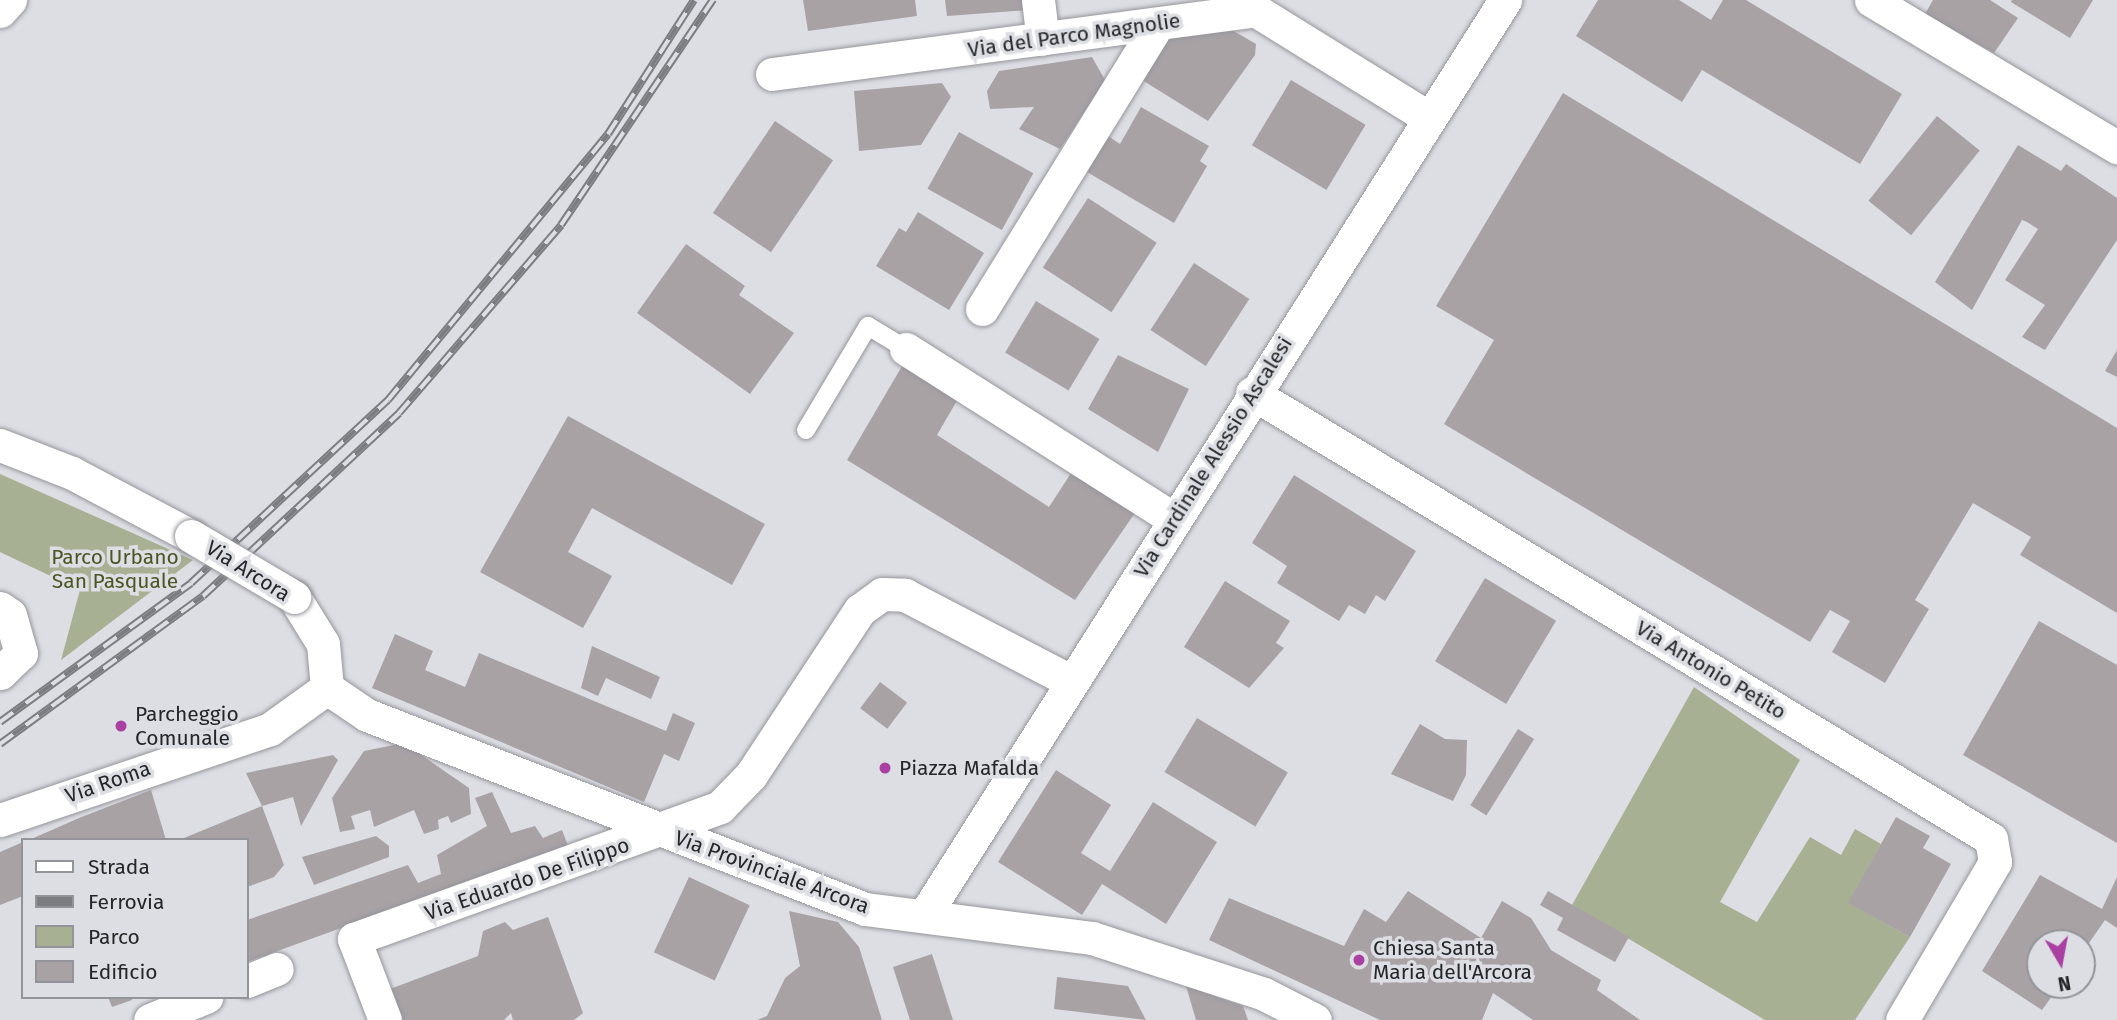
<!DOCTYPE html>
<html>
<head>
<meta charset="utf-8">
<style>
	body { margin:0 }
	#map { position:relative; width:2117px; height:1020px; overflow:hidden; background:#dddee4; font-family:"Fira Sans",sans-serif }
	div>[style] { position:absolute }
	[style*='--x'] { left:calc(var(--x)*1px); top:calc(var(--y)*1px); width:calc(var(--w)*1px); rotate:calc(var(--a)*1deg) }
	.green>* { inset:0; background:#a7b093 }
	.building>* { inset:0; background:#a8a2a5; transform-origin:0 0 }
	.roads { filter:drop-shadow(0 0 2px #95959b) drop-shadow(0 0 2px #95959b) }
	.lane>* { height:18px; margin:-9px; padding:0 9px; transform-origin:9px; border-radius:9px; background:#fff }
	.street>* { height:33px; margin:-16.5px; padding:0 16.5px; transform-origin:16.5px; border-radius:16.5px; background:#fff }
	.rail>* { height:8px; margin-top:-4px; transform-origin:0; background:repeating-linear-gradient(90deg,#dddee4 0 16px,#7c7d81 0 32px); box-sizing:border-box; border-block:2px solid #7c7d81 }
	.bridges { filter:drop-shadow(0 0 2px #95959b) drop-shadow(0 0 2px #95959b) }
	.street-bridge>* { height:33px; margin:-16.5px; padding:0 16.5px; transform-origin:16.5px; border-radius:16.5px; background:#fff }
	.dots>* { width:19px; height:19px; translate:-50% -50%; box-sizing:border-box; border:4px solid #dddee4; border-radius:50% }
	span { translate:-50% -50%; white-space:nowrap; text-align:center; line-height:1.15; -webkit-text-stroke:7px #dddee4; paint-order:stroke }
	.street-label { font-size:21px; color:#252628 }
	.park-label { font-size:21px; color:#485722 }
	.poi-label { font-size:21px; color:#252628 }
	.left { translate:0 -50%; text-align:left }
	.legend { position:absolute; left:21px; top:838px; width:228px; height:161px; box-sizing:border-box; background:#dddee4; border:2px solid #939499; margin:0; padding:9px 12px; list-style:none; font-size:21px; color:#252628 }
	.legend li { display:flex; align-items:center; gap:14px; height:35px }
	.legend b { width:35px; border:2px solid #939499 }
	.north { position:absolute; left:2026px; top:929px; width:70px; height:70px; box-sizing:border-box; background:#dddee4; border:2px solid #939499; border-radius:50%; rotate:170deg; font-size:19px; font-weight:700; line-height:28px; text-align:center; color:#252628 }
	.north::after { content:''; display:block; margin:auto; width:24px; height:32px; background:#aa40a1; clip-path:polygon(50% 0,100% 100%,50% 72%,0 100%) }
</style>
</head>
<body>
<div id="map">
	<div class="green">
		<div style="clip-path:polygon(0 474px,193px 560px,61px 660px,80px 590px,0 552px)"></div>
		<div style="clip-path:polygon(1694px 687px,1800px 760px,1720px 902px,1757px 922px,1810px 837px,1841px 855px,1855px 829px,1881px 844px,1849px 903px,1910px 937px,1855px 1020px,1765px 1020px,1572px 905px)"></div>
	</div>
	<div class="building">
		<div style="clip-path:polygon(803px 0,915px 0,917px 16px,808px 31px)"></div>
		<div style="clip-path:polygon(945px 0,1027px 0,1029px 10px,947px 16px)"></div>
		<div style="clip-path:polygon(1598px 0,1679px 0,1711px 20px,1723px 0,1746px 0,1902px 94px,1860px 164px,1702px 70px,1682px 102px,1576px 36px)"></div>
		<div style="clip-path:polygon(1933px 0,1990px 0,2018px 18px,1994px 53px,1925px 14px)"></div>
		<div style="clip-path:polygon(2093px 0,2070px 38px,2011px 2px,2012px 0)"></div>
		<div style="clip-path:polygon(1232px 30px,1256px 44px,1255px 55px,1208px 121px,1142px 80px,1169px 37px)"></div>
		<div style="clip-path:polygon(1092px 57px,1105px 80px,1060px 149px,1019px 129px,1034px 107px,990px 109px,987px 91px,999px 71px)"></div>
		<div style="left:1291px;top:80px;width:87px;height:76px;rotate:31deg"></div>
		<div style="clip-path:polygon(942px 83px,951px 97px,921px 145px,859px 151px,854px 91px)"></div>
		<div style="clip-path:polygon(1563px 93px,2117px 428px,2117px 613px,2020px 555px,2031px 537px,1973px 503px,1915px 600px,1929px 609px,1885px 683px,1832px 652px,1850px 621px,1830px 610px,1810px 642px,1444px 424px,1494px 340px,1436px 306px)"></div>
		<div style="clip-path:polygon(1141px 107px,1209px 146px,1200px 161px,1207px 166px,1174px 223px,1087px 172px,1108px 136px,1120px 144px)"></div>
		<div style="left:1937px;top:116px;width:55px;height:109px;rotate:39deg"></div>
		<div style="left:775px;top:121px;width:70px;height:111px;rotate:34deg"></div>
		<div style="left:959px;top:132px;width:85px;height:65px;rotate:29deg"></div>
		<div style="clip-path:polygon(2018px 145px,2061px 171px,2066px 164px,2117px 198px,2117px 240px,2045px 350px,2022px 337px,2045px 305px,2005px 280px,2038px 229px,2027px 222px,2022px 220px,1972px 310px,1935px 282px)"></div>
		<div style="left:1088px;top:198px;width:82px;height:83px;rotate:33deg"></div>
		<div style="clip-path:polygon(918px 212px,984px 253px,949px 310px,876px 266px,899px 228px,906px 232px)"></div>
		<div style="clip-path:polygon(686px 244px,745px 286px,739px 295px,794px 333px,750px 394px,637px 313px)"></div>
		<div style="left:1194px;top:263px;width:66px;height:80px;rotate:33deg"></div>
		<div style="left:1036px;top:301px;width:74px;height:60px;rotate:31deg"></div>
		<div style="clip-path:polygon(2117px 350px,2117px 377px,2105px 371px)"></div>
		<div style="clip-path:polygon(1118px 355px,1189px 389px,1158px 452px,1088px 409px)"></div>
		<div style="clip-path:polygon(905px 361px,962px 392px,937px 435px,1049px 507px,1075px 467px,1139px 507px,1075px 600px,847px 460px)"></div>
		<div style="clip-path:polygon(568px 416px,765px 524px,732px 585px,592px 508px,568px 552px,612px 576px,583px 628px,480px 572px)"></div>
		<div style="clip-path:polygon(1294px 475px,1416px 551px,1385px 601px,1376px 595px,1365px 614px,1349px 605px,1339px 621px,1277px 583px,1287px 566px,1252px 543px)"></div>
		<div style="left:1485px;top:578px;width:83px;height:97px;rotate:31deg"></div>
		<div style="clip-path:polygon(1225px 581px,1290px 621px,1276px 643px,1284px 648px,1249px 688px,1184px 647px)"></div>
		<div style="clip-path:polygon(2039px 621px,2117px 665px,2117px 843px,1963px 755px)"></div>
		<div style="clip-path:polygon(395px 634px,433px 651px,425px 670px,465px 687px,479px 653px,666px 731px,673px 713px,695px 723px,679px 761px,664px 754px,644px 802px,372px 688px)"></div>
		<div style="clip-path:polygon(592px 646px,660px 677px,651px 699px,606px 678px,598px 696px,581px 688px)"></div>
		<div style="left:880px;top:682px;width:34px;height:33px;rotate:37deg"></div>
		<div style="left:1197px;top:718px;width:106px;height:63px;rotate:31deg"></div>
		<div style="clip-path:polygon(1420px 724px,1445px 739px,1467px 740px,1466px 775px,1453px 801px,1391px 774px)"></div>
		<div style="left:1518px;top:729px;width:19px;height:90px;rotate:32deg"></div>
		<div style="clip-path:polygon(404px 743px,469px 788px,471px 814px,451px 823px,448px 816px,438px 820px,439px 829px,424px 834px,414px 810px,374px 827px,370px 810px,351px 816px,355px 829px,340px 832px,332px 798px,364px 751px)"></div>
		<div style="clip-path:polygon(333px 755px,338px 760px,301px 826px,293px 797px,262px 806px,246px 773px)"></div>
		<div style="clip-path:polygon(1056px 770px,1111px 805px,1081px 853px,1110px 871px,1153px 802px,1217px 842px,1166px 924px,1102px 884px,1082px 915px,998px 862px)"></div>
		<div style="clip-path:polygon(151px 790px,166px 840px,29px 840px,79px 818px)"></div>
		<div style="clip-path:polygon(492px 792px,511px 833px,535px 826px,543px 838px,562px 830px,568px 846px,247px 962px,247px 920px,408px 865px,418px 883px,441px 874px,437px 855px,487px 826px,475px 798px)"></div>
		<div style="clip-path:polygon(262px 806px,284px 865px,274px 877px,247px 887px,247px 840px,179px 840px)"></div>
		<div style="clip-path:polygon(1896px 817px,1930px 836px,1923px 848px,1951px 864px,1910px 937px,1848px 903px)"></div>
		<div style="clip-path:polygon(376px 836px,389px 846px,389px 857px,314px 885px,302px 857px)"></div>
		<div style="clip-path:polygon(23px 842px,23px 896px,0 905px,0 852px)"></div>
		<div style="clip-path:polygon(2040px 875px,2102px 909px,2117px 877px,2117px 928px,2105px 920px,2082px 953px,2082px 943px,2040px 943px,2040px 985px,2060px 985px,2042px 1010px,1982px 971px)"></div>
		<div style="left:689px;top:877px;width:67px;height:83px;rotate:25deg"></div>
		<div style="clip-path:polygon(1408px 891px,1481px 938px,1502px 901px,1531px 918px,1551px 950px,1601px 980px,1597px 990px,1640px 1020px,1533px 1020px,1493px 993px,1482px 1020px,1380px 1020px,1209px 940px,1229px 898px,1344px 946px,1364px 909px,1386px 922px)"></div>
		<div style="clip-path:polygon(1548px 891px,1629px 937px,1615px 962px,1557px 930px,1563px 918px,1540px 905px)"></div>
		<div style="clip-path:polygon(789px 911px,838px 922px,859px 947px,882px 1020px,757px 1020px,767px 1016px,785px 978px,800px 966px)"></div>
		<div style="clip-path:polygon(548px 917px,583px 1013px,574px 1020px,513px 1020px,511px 1013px,504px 1020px,401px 1020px,390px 989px,478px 956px,483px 931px,505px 922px,513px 930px)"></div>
		<div style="clip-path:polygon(932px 954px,953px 1020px,910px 1020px,893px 967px)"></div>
		<div style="clip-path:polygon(1057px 977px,1128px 986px,1146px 1020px,1054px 1009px)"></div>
		<div style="clip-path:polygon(1186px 986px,1243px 1006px,1248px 1020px,1196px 1020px)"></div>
		<div style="clip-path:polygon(108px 997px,131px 997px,132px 1000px,112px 1007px)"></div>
	</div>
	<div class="roads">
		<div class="lane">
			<div style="--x:806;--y:430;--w:121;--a:-59.2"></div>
			<div style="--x:868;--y:326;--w:44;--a:31.2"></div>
		</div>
		<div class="street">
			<div style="--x:1038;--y:0;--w:39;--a:83"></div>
			<div style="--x:1871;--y:0;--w:287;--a:30.9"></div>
			<div style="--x:0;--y:11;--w:15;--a:-48"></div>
			<div style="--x:772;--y:74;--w:487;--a:-7.5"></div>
			<div style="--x:1255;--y:10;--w:205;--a:31.8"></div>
			<div style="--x:982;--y:309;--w:335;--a:-58.3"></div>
			<div style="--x:906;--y:349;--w:317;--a:32.4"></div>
			<div style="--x:1252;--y:393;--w:863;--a:31.11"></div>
			<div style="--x:1991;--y:839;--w:23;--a:80"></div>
			<div style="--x:1995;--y:862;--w:183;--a:120.5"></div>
			<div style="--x:0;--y:445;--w:77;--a:21.3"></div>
			<div style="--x:72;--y:473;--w:135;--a:27.9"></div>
			<div style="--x:294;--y:597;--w:55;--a:58.3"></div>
			<div style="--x:323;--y:644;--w:44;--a:84.8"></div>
			<div style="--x:0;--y:608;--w:12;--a:35"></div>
			<div style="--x:10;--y:615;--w:40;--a:74"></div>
			<div style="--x:21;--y:653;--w:29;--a:136"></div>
			<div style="--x:327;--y:688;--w:48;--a:34"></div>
			<div style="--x:367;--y:715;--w:534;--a:21.28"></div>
			<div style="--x:865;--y:909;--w:229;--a:7.3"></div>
			<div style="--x:1092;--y:938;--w:181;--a:18"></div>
			<div style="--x:1264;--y:994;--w:57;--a:27"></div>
			<div style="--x:0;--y:820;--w:285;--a:-18.6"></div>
			<div style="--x:270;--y:729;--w:70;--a:-35.7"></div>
			<div style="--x:924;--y:916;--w:1085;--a:-57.61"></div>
			<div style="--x:247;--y:981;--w:32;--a:-22"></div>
			<div style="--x:150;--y:1020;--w:61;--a:-22.3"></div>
			<div style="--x:385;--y:1020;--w:87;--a:-110.9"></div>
			<div style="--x:354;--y:939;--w:389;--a:-19.8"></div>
			<div style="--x:720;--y:807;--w:45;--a:-45.9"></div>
			<div style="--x:751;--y:775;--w:198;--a:-56.6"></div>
			<div style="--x:860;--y:610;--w:27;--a:-36"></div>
			<div style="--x:882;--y:594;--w:23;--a:2"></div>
			<div style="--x:905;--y:595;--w:188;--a:27.5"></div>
		</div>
	</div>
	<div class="rail">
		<div style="--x:0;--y:722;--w:236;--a:-36"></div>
		<div style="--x:191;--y:583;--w:269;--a:-42.9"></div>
		<div style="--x:388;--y:400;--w:345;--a:-50.4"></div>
		<div style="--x:608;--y:134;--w:159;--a:-57.3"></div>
		<div style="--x:0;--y:744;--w:251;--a:-36.1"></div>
		<div style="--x:203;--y:596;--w:268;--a:-43"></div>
		<div style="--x:399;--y:413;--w:248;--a:-49.2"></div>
		<div style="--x:561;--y:225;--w:272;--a:-56"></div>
	</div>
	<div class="bridges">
		<div class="street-bridge">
			<div style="--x:191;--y:536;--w:120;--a:30.6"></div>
		</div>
	</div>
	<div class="dots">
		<div style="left:121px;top:726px;background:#aa40a1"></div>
		<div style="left:885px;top:768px;background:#aa40a1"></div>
		<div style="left:1359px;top:960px;background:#aa40a1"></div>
	</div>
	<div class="street-label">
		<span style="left:1074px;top:35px;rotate:-8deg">Via del Parco Magnolie</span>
		<span style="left:1213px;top:457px;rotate:-58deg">Via Cardinale Alessio Ascalesi</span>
		<span style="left:248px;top:571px;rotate:32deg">Via Arcora</span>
		<span style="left:1711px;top:670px;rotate:31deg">Via Antonio Petito</span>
		<span style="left:108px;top:782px;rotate:-19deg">Via Roma</span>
		<span style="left:772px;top:872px;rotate:20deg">Via Provinciale Arcora</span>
		<span style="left:527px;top:879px;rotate:-19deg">Via Eduardo De Filippo</span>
	</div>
	<div class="park-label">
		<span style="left:115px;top:569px">Parco Urbano<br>San Pasquale</span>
	</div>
	<div class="poi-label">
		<span class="left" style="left:135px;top:726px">Parcheggio<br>Comunale</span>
		<span class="left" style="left:899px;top:768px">Piazza Mafalda</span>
		<span class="left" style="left:1373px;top:960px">Chiesa Santa<br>Maria dell'Arcora</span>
	</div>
	<ul class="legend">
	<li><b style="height:9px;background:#fff"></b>Strada</li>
	<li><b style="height:9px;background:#7c7d81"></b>Ferrovia</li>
	<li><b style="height:19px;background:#a7b093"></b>Parco</li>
	<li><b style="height:19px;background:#a8a2a5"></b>Edificio</li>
	</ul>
	<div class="north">N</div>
</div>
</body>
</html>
